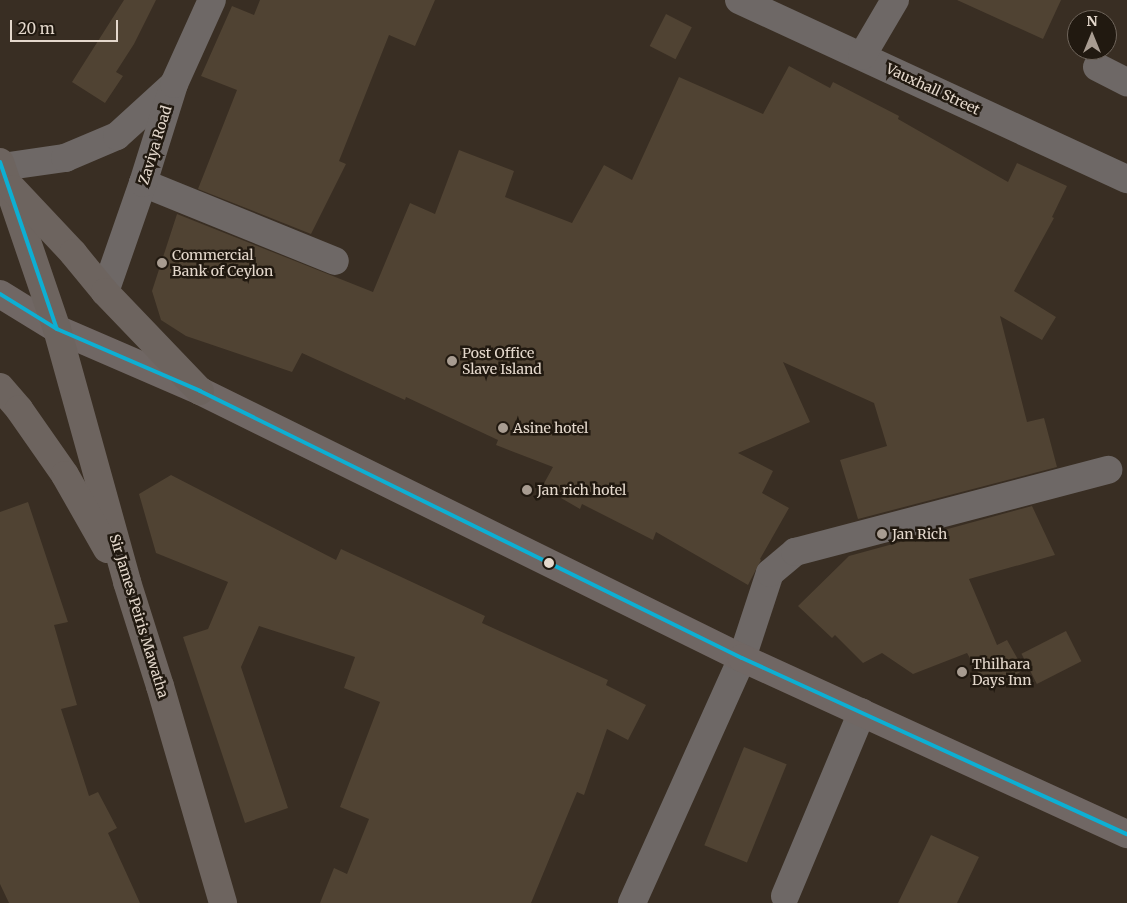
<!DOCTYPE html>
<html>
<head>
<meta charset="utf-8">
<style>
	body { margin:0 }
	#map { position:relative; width:1127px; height:903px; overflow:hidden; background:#392e23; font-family:Merriweather,serif }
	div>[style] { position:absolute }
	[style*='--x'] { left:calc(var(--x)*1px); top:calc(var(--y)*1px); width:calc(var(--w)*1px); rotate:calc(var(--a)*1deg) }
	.building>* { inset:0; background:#504333; transform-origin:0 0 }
	.minor>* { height:28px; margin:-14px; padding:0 14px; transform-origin:14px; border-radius:14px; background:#6e6866 }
	.major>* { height:28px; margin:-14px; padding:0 14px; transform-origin:14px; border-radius:14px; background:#706764 }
	.highway>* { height:28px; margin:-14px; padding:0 14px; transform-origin:14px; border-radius:14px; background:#6d645f }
	.bus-1>* { height:4px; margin:-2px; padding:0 2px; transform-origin:2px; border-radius:2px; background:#0dafd3 }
	.dots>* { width:14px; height:14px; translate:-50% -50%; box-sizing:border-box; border:2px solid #211910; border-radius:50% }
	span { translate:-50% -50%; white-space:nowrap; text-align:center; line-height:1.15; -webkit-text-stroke:5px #211910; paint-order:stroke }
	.street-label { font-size:14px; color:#e4d8cc }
	.poi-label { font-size:14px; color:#e4d8cc }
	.left { translate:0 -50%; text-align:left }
	.north { position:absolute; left:1067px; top:10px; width:50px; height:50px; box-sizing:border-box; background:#211910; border:1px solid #6f655b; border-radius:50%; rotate:0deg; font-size:14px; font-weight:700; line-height:20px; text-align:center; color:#e4d8cc }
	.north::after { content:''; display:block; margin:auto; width:18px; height:22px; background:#a89c91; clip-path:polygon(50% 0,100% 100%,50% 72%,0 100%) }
	.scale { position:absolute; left:10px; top:20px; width:108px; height:22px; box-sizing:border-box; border:2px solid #e4d8cc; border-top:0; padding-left:6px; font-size:15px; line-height:18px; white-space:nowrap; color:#e4d8cc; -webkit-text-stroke:4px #211910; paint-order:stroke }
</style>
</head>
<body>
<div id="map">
	<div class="building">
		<div style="clip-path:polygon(124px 0,156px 0,134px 44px,116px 72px,123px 76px,105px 103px,72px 82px)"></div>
		<div style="clip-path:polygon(260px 0,435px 0,415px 46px,389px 35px,339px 161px,346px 164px,311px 234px,198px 189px,237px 90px,201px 76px,232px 6px,254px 15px)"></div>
		<div style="clip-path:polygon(957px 0,1061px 0,1043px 39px)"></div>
		<div style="left:666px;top:14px;width:29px;height:36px;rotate:27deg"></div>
		<div style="clip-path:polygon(789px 66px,830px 88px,833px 82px,899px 116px,898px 119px,1008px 182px,1017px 163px,1067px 186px,1052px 217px,1054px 218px,1014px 291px,1056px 317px,1042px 340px,1000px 316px,1027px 422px,1044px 418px,1057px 467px,858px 519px,840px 460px,887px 446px,874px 403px,783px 362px,810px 422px,738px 453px,773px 471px,762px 493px,789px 508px,760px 559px,761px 560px,748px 585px,656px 532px,653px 540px,582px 504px,580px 509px,542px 487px,553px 467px,496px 445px,498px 440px,406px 397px,405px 400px,302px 353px,292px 372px,186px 336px,161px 320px,152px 291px,177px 214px,373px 292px,410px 203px,435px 214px,459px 150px,514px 171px,505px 197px,572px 223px,604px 165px,632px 180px,679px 77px,763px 114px)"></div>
		<div style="clip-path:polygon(171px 475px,336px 560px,341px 549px,485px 616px,482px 623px,608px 680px,606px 685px,646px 705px,628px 740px,607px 729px,584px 795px,577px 792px,531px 903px,320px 903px,334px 868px,347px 874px,369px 819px,340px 807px,380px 702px,344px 688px,355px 657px,259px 626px,241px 667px,288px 808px,245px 823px,183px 637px,208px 629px,228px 582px,156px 553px,139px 494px)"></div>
		<div style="clip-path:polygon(28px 502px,68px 622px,54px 625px,77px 705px,61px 709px,89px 796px,98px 792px,117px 828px,108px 833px,140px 903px,9px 903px,0 884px,0 512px)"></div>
		<div style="clip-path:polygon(1032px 506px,1055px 555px,969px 579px,997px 645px,1007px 640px,1024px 670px,988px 690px,967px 653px,913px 674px,882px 653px,863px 663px,835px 635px,832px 638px,798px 606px,849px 556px)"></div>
		<div style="left:1066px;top:631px;width:34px;height:50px;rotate:63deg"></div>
		<div style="left:744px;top:747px;width:46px;height:106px;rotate:22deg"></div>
		<div style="clip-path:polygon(931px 835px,979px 857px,957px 903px,898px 903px)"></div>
	</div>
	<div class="minor">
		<div style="--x:739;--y:0;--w:427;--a:24.8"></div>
		<div style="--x:862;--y:56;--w:65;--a:-59.5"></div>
		<div style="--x:1097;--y:67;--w:34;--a:27"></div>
		<div style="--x:2;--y:167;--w:64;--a:-8.1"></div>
		<div style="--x:65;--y:158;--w:56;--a:-22.9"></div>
		<div style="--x:117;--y:136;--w:76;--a:-42.3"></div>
		<div style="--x:143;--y:183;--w:207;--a:22.1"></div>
		<div style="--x:105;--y:292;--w:115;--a:-70.8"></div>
		<div style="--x:143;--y:183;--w:104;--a:-72.6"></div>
		<div style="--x:174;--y:84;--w:92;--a:-65.7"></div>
		<div style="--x:785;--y:896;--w:199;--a:-67.3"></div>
		<div style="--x:632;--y:903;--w:269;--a:-65.8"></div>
		<div style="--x:742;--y:658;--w:89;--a:-71.8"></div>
		<div style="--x:770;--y:573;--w:33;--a:-40"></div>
		<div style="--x:795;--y:552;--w:324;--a:-14.7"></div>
	</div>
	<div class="major">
		<div style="--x:0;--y:294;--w:67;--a:31.6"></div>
		<div style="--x:57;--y:329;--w:156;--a:23.4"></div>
		<div style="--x:200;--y:391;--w:604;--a:26.23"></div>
		<div style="--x:742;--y:658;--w:423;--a:24.6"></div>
	</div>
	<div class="highway">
		<div style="--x:0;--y:162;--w:176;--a:71.2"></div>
		<div style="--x:57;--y:329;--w:263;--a:74.5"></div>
		<div style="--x:127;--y:582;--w:109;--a:72.4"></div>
		<div style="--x:160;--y:686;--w:226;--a:73.8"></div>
		<div style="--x:13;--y:189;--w:88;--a:46.8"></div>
		<div style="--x:73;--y:253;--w:50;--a:50.6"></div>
		<div style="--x:105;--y:292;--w:137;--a:46.2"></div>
		<div style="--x:0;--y:387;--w:29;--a:49"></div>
		<div style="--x:19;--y:409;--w:80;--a:55.1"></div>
		<div style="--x:65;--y:475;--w:85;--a:60.4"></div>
	</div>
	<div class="bus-1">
		<div style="--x:0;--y:162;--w:176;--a:71.2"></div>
		<div style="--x:0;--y:294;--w:67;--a:31.6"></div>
		<div style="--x:57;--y:329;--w:156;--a:23.4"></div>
		<div style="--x:200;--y:391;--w:604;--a:26.23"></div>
		<div style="--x:742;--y:658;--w:423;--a:24.6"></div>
	</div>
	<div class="dots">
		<div style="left:162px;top:263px;background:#a89c91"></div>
		<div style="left:452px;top:361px;background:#a89c91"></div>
		<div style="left:503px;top:428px;background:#a89c91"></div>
		<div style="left:527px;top:490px;background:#a89c91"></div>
		<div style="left:882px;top:534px;background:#a89c91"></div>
		<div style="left:549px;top:563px;background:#e4d8cc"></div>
		<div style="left:962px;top:672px;background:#a89c91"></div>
	</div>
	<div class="street-label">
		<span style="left:933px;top:89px;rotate:25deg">Vauxhall Street</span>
		<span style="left:155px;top:145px;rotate:-73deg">Zaviya Road</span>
		<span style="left:139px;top:616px;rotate:73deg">Sir James Peiris Mawatha</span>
	</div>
	<div class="poi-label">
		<span class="left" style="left:172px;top:263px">Commercial<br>Bank of Ceylon</span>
		<span class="left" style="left:462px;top:361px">Post Office<br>Slave Island</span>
		<span class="left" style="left:513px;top:428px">Asine hotel</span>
		<span class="left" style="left:537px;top:490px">Jan rich hotel</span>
		<span class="left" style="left:892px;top:534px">Jan Rich</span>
		<span class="left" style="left:972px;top:672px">Thilhara<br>Days Inn</span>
	</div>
	<div class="north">N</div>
	<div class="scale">20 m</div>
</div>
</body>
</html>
